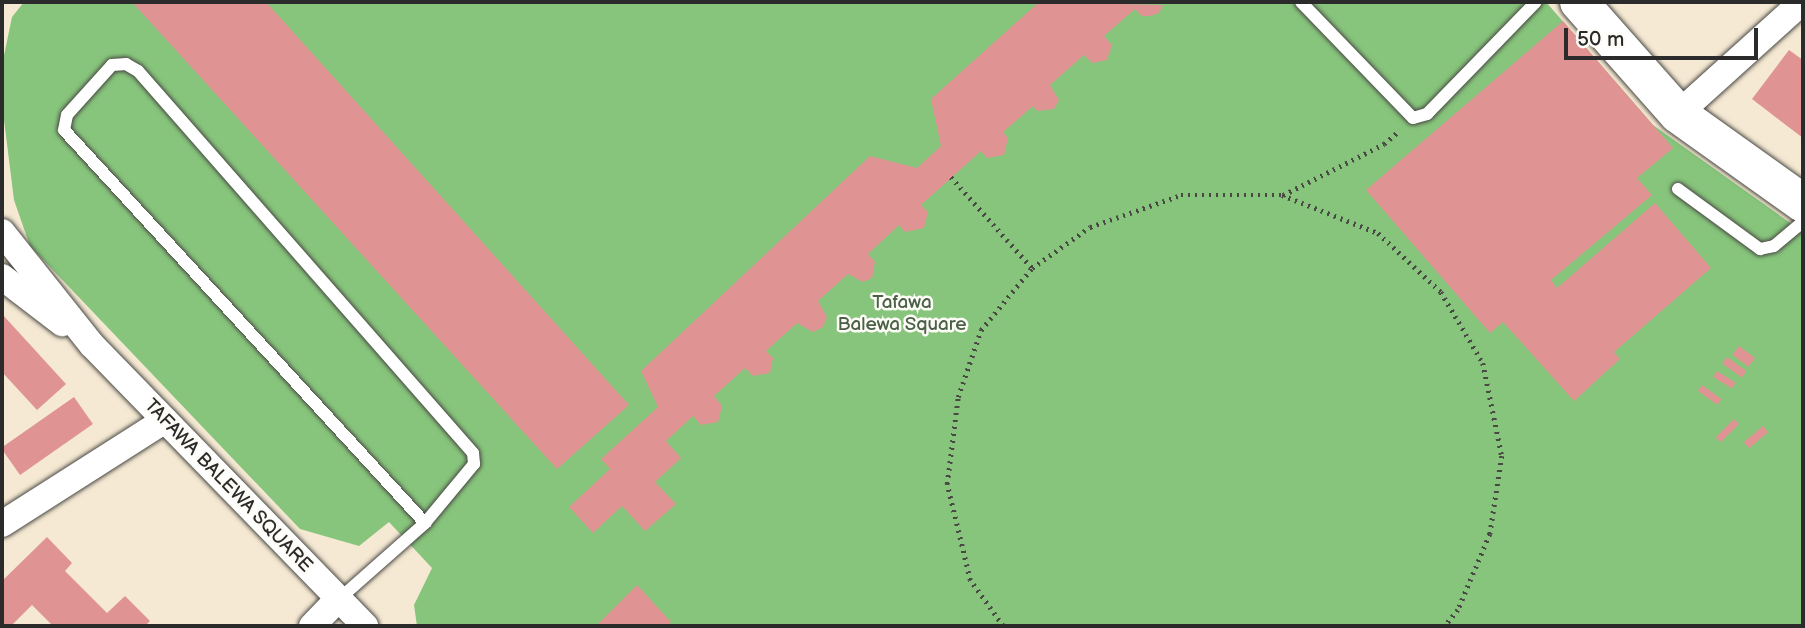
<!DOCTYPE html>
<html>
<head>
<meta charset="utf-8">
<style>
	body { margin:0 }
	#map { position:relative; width:1805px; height:628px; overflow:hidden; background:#f5e9d3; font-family:"Balsamiq Sans",sans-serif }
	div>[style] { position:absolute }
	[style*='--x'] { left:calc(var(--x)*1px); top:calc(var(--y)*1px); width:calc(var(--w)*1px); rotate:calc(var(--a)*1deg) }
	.green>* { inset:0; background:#87c57c }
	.building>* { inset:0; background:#df9392; transform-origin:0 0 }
	.path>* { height:4.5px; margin-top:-2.25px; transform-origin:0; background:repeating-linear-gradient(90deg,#494844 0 2px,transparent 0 7px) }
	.roads { filter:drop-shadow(0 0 2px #494844) drop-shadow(0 0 2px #494844) }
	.lane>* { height:12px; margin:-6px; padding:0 6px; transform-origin:6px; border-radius:6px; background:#fff }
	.street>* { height:26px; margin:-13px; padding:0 13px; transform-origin:13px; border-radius:13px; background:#fff }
	.primary>* { height:38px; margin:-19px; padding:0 19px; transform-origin:19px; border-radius:19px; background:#fff }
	span { translate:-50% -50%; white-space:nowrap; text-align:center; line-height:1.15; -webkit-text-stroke:5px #fdfcf7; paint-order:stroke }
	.park-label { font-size:19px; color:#4b6147 }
	.street-label { font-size:19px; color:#2b2b2b }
	.frame { position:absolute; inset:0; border:4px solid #2b2b2b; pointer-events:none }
	.scale { position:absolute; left:1564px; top:28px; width:194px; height:32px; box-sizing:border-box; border:4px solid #2b2b2b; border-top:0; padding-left:9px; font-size:21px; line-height:24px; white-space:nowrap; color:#2b2b2b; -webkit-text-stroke:5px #fdfcf7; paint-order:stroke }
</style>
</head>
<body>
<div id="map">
	<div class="green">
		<div style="clip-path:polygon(24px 2px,1546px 2px,1653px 125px,1803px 232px,1803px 626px,417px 626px,414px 605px,432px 568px,389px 522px,359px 546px,300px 529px,30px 246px,14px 200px,2px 104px,2px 65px,12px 17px)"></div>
	</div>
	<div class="building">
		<div style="clip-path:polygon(132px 2px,266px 2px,629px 405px,557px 469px)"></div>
		<div style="clip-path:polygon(1039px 2px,1163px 5px,1159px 13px,1150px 16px,1142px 16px,1135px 9px,1104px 36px,1112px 45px,1107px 60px,1092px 63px,1084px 55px,1050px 85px,1059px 100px,1054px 109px,1037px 111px,1033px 106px,1003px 132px,1008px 138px,1004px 155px,987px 158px,981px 151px,921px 205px,928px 212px,924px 228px,905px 232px,899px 225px,868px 254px,875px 262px,872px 278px,863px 282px,848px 274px,818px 301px,827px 317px,823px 327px,813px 332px,797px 323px,766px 351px,773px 358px,770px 373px,753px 376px,745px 368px,714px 396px,722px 406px,718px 422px,701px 425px,693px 416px,666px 441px,681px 458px,655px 482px,676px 504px,645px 531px,622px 506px,593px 533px,569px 507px,610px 469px,601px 459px,658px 407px,641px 371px,870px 156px,917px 168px,941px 146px,931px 99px)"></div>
		<div style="clip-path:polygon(1563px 21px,1673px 148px,1637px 178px,1652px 195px,1551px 280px,1557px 288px,1655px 203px,1711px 268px,1614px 352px,1620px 359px,1574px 401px,1503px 322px,1490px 333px,1366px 190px)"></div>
		<div style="clip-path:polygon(1789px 50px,1803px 60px,1803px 138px,1752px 99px)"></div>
		<div style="clip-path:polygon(2px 314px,66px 384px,37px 410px,2px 372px)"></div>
		<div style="left:1739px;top:346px;width:20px;height:11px;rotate:37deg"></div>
		<div style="left:1727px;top:357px;width:24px;height:8px;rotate:36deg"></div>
		<div style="left:1717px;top:371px;width:22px;height:7px;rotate:32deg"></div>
		<div style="left:1702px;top:385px;width:24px;height:7px;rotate:36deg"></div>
		<div style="left:74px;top:397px;width:33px;height:89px;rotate:55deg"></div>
		<div style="left:1734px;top:419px;width:7px;height:26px;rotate:45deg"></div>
		<div style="left:1763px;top:426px;width:8px;height:25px;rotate:50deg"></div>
		<div style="clip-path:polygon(47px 537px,72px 563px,65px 571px,107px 613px,125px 596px,150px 621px,145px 626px,53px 626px,32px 605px,11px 626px,2px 626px,2px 581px)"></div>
		<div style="clip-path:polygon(637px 585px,671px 622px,667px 626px,596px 626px)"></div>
	</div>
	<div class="path">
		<div style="--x:951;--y:177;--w:122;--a:48.3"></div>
		<div style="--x:1283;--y:195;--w:113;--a:-26.8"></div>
		<div style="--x:1384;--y:144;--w:21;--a:-41"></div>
		<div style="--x:1003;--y:626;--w:57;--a:-125.7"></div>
		<div style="--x:970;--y:580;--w:99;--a:-103.5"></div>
		<div style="--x:947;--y:484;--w:88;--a:-82.8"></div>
		<div style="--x:958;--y:397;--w:71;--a:-71.1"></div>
		<div style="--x:981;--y:330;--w:80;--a:-50.6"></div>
		<div style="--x:1032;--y:268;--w:71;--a:-35.3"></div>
		<div style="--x:1090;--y:227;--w:96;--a:-19.4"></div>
		<div style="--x:1181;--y:195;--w:101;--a:0"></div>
		<div style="--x:1282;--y:195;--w:103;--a:21.6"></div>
		<div style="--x:1378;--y:233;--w:86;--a:43.1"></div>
		<div style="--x:1441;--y:292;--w:82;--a:59.4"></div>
		<div style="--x:1483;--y:363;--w:95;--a:78.5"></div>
		<div style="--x:1502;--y:456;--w:79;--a:98.7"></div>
		<div style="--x:1490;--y:534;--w:82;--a:112.8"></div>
		<div style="--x:1458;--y:610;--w:21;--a:129"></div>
	</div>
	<div class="roads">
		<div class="lane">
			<div style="--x:1301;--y:2;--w:161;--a:46"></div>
			<div style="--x:1413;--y:118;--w:15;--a:-16"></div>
			<div style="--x:1427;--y:114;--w:156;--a:-45.8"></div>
			<div style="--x:1678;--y:189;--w:102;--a:36.2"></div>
			<div style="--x:1760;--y:249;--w:14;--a:-12"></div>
			<div style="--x:1774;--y:246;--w:38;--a:-40"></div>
			<div style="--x:338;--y:600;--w:116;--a:-41.5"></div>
			<div style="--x:425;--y:523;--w:77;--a:-50.3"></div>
			<div style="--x:474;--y:464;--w:11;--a:-95"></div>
			<div style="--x:473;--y:453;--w:508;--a:-131.25"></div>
			<div style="--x:138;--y:71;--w:14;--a:-150"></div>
			<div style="--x:126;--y:64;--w:14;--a:176"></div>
			<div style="--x:112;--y:65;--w:67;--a:132"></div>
			<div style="--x:67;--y:115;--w:15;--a:101"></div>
			<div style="--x:64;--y:130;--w:534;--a:47.43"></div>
		</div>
		<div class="street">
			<div style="--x:1678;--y:114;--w:167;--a:-42.1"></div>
			<div style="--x:2;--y:232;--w:144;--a:51.5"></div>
			<div style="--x:92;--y:345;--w:392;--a:45.8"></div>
			<div style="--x:2;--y:277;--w:76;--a:37.5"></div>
			<div style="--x:2;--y:524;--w:193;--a:-32.5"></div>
			<div style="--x:312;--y:626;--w:36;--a:-46"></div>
		</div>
		<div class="primary">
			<div style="--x:1579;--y:2;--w:149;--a:48.5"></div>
			<div style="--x:1678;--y:114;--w:153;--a:35.5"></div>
		</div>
	</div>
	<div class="park-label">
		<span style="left:902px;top:314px">Tafawa<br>Balewa Square</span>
	</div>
	<div class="street-label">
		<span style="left:228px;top:486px;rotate:46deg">TAFAWA BALEWA SQUARE</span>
	</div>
	<div class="frame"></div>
	<div class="scale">50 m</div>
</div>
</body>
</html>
